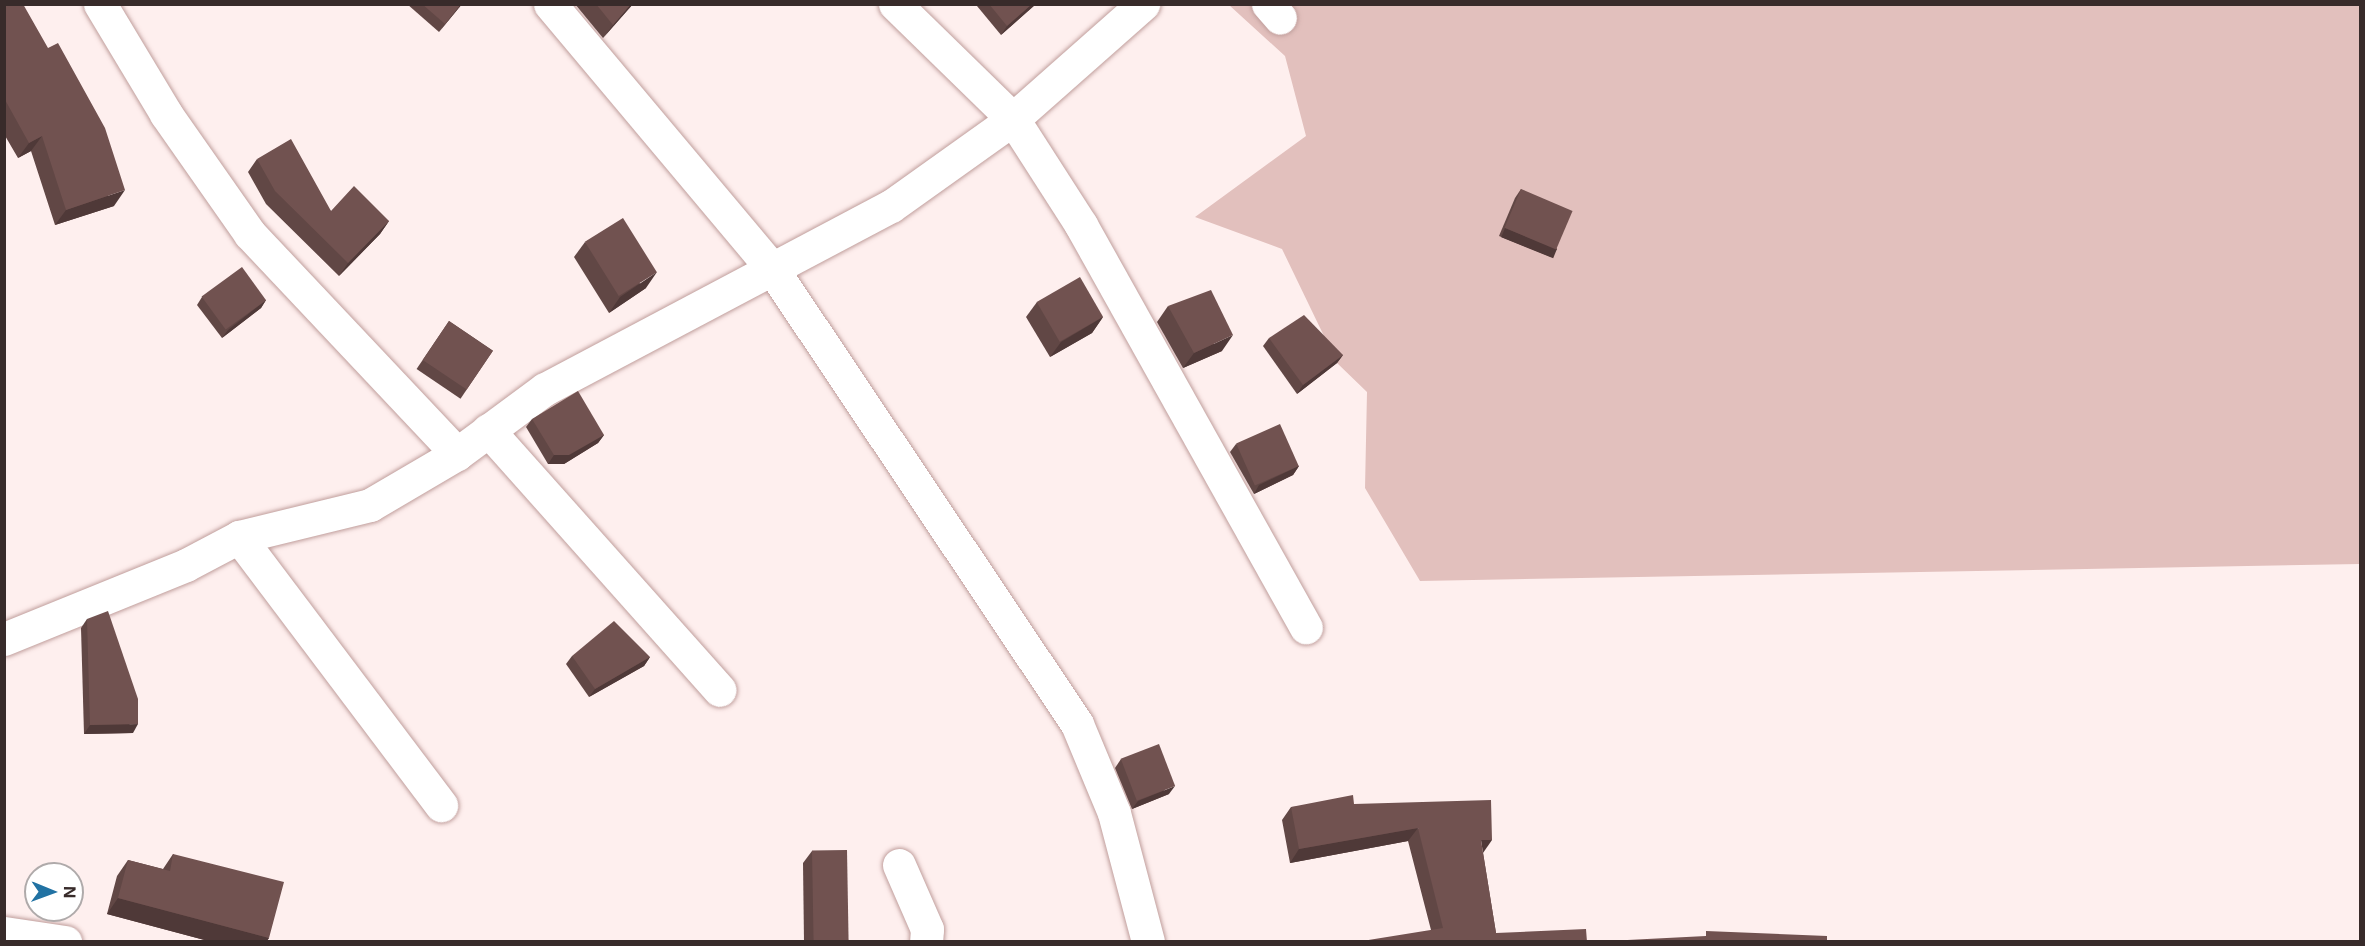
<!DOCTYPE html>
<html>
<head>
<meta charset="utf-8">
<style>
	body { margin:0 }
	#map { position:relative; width:2365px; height:946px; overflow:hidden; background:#feefee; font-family:Inter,sans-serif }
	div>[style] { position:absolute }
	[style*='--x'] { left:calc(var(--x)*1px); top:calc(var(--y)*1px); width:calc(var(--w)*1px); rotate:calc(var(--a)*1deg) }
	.green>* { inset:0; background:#e2c0bd }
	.roads { filter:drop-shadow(0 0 2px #c09e9c) drop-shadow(0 0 2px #c09e9c) }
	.street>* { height:33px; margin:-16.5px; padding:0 16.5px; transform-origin:16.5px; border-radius:16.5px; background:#fff }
	.wall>* { inset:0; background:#614745; transform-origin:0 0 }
	.shaded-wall>* { inset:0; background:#4f3938; transform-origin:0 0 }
	.building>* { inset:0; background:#715250; transform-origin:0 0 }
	span { translate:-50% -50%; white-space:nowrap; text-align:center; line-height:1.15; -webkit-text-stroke:6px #fff; paint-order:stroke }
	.frame { position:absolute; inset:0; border:6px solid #382b2a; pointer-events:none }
	.north { position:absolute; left:24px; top:862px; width:60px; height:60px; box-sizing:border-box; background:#fff; border:2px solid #afaaaa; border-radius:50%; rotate:91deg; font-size:16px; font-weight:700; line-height:24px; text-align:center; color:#382b2a }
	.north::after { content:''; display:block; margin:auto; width:21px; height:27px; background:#2172a3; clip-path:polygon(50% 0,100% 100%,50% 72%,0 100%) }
</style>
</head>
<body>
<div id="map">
	<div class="green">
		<div style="clip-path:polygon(1229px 5px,2360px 5px,2360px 564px,1420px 581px,1365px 488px,1367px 392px,1337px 363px,1282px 249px,1195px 217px,1306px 136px,1285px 56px)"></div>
	</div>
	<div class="roads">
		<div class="street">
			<div style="--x:100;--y:4;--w:128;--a:59"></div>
			<div style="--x:166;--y:114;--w:146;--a:55"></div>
			<div style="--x:250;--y:234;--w:302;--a:46.7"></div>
			<div style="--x:550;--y:4;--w:344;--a:50"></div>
			<div style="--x:771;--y:267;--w:550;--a:56.19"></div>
			<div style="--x:1077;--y:724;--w:96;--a:67.4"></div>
			<div style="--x:1114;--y:813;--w:133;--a:75.2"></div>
			<div style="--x:895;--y:4;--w:165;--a:44.3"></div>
			<div style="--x:1013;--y:119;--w:126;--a:57.3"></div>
			<div style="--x:1081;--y:225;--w:461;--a:60.8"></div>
			<div style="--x:1268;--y:4;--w:18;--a:49"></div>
			<div style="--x:488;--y:430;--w:348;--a:48.3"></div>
			<div style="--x:239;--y:537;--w:336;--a:53"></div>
			<div style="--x:4;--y:639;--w:196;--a:-22.1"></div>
			<div style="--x:186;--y:565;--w:60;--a:-27.8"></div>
			<div style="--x:239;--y:537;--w:135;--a:-13.7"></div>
			<div style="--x:370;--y:505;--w:101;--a:-30.4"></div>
			<div style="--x:457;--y:454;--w:109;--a:-36.5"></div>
			<div style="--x:545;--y:389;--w:391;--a:-27.9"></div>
			<div style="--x:891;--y:206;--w:150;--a:-35.5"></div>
			<div style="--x:1013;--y:119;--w:174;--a:-41.5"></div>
			<div style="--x:899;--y:865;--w:70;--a:66.4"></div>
			<div style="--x:927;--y:929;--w:13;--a:94"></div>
			<div style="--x:4;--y:933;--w:62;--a:8.4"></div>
		</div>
	</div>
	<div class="wall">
		<div style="clip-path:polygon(4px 4px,114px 206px,55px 225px,31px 151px,18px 158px,4px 134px)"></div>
		<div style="clip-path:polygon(407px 4px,462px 4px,439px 32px)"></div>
		<div style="clip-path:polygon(575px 4px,633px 4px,603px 38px)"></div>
		<div style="clip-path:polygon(978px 4px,1036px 4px,1001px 35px,977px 6px)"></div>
		<div style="clip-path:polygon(257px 159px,331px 211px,389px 221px,380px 234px,339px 276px,266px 204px,248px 172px)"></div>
		<div style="clip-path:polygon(1521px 189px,1557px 249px,1551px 257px,1499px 236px,1515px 198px)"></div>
		<div style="clip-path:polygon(585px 242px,646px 288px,609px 313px,574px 257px)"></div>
		<div style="clip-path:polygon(202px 297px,266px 300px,261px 308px,222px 338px,197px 305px)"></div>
		<div style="clip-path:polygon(1037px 302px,1103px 317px,1092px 333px,1050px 357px,1026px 317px)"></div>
		<div style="clip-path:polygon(1168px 306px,1222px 351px,1183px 368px,1157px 322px)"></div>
		<div style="left:449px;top:321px;width:53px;height:58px;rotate:34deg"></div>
		<div style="clip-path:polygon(1269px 338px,1343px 355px,1337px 363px,1297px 394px,1263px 346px)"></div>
		<div style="clip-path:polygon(532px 419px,604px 435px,598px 443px,564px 464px,548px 464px,526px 427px)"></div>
		<div style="clip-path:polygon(1236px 444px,1299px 466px,1293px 475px,1254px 494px,1230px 452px)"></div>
		<div style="clip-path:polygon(87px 619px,133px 733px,84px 734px,81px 628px)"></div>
		<div style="clip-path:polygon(572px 656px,650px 657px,644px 666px,589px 697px,566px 664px)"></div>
		<div style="clip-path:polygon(1121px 759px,1169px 794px,1132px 809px,1115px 768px)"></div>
		<div style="clip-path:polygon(1354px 804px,1483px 853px,1496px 933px,1431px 930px,1408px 841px,1290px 863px,1282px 820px,1291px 807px)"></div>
		<div style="clip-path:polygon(812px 851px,849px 942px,804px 942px,803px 863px)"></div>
		<div style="clip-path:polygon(173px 854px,269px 938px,266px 942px,212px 942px,107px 914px,117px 876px,128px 860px,163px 869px)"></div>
	</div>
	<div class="shaded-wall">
		<div style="clip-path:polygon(461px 4px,462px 4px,439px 32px,445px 24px)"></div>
		<div style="clip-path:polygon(631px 4px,633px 4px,603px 38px,613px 25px)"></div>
		<div style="clip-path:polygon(1032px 4px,1036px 4px,1001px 35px,1007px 26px)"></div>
		<div style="clip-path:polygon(42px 136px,31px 151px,18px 158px,29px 143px)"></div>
		<div style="clip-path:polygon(125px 190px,114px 206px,55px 225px,66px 210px)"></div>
		<div style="clip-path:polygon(389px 221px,380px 234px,339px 276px,348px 263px)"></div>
		<div style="left:1505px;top:228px;width:56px;height:10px;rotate:22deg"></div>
		<div style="clip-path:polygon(657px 272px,646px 288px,609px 313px,620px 297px)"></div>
		<div style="clip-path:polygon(266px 300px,261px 308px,222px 338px,228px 330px)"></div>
		<div style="clip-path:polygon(1103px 317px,1092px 333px,1050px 357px,1061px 342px)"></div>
		<div style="clip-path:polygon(1233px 335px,1222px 351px,1183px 368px,1194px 353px)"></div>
		<div style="clip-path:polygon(1343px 355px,1337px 363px,1297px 394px,1303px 385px)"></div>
		<div style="clip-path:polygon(604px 435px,598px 443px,564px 464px,548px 464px,554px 455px)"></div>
		<div style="clip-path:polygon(1299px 466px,1293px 475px,1254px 494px,1259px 485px)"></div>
		<div style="clip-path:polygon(650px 657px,644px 666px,589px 697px,595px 689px)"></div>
		<div style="clip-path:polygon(138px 724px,133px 733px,84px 734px,90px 725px)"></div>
		<div style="clip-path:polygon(1175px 786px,1169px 794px,1132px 809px,1138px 801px)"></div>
		<div style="clip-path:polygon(1418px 828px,1408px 841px,1290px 863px,1299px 849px)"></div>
		<div style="clip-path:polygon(1481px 840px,1492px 840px,1483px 853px)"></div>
		<div style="clip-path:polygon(118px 898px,269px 938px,266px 942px,212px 942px,107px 914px)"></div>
	</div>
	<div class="building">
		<div style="clip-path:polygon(4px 4px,23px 4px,48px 48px,58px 43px,105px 128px,125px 190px,66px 210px,42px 136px,29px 143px,4px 98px)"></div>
		<div style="clip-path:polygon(422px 4px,461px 4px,445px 24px)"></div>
		<div style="clip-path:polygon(596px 4px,631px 4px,613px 25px)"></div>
		<div style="clip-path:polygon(989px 4px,1032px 4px,1007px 26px)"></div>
		<div style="clip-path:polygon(291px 139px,331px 211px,354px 186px,389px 221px,348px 263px,275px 191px,257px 159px)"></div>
		<div style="left:1521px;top:189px;width:56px;height:42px;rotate:23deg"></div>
		<div style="left:623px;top:218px;width:64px;height:45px;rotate:58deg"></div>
		<div style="left:242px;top:267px;width:41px;height:50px;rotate:54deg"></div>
		<div style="left:1080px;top:277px;width:46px;height:50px;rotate:60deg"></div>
		<div style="clip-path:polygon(1211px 290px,1233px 335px,1194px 353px,1168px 306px)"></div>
		<div style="clip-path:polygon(1304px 315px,1343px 355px,1303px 385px,1269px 338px)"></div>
		<div style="left:449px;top:321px;width:53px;height:47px;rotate:34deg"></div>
		<div style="clip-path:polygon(578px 391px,604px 435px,569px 455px,554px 455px,532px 419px)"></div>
		<div style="left:1280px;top:424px;width:46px;height:48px;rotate:66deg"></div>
		<div style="clip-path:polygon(108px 611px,138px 699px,138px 724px,90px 725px,87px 619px)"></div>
		<div style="clip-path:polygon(614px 621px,650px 657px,595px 689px,572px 656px)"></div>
		<div style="left:1159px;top:744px;width:45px;height:41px;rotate:69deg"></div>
		<div style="clip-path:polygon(1353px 795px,1354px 804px,1491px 800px,1492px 840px,1481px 840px,1496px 933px,1586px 929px,1587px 942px,1356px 942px,1443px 928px,1418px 828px,1299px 849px,1291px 807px)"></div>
		<div style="left:847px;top:850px;width:92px;height:35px;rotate:89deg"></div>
		<div style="clip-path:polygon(173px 854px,284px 882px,269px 938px,118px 898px,128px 860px,170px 871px)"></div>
		<div style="clip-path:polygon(1706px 931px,1827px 936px,1827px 942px,1588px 942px,1706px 936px)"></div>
	</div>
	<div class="frame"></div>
	<div class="north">N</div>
</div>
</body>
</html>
